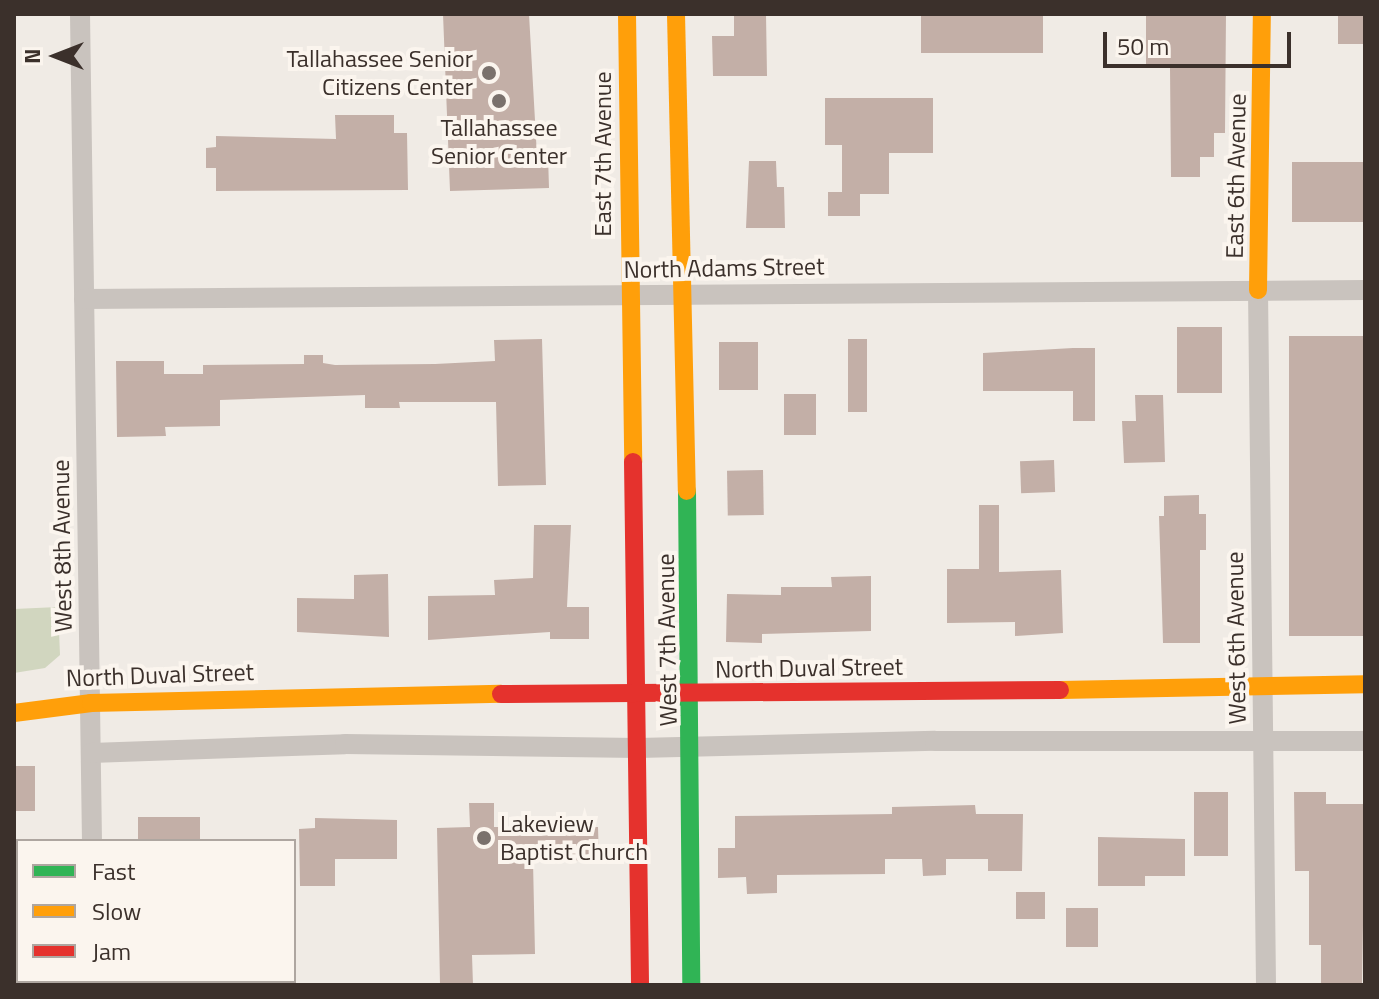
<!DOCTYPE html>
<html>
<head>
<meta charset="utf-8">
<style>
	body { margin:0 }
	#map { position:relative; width:1379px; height:999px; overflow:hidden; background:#f0ebe5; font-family:"Titillium Web",sans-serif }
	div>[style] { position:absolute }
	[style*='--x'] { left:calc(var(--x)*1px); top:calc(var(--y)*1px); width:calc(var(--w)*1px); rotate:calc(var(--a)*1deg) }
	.green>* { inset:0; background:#d1d6bf }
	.building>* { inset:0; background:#c3afa7; transform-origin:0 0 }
	.street>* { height:20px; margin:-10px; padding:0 10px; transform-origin:10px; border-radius:10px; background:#c9c3be }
	.fast>* { height:18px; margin:-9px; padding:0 9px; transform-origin:9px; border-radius:9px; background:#30b455 }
	.slow>* { height:18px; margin:-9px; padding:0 9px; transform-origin:9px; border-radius:9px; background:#ff9f0a }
	.jam>* { height:18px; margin:-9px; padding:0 9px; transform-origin:9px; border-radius:9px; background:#e5322d }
	.dots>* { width:22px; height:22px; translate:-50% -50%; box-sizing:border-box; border:4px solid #fbf5ee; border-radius:50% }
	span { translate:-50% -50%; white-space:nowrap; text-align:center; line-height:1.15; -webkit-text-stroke:8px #fbf5ee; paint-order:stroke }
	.poi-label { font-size:24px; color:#3b302b }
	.right { translate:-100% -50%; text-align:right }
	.left { translate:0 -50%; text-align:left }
	.street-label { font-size:24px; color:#3b302b }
	.frame { position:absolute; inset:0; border:16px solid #3b302b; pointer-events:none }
	.legend { position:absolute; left:16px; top:839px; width:280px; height:144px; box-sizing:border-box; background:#fbf5ee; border:2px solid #aea6a0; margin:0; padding:10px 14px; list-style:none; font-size:24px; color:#3b302b }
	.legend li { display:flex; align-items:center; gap:16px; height:40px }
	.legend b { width:40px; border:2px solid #aea6a0 }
	.north { position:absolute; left:16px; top:16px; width:80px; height:80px; -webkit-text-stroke:6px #fbf5ee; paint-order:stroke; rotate:270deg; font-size:22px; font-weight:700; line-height:32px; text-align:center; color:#3b302b }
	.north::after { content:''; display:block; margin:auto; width:28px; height:36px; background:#3b302b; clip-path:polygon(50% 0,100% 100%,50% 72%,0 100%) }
	.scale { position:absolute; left:1103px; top:32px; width:188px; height:36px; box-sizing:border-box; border:4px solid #3b302b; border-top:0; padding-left:10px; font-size:24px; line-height:28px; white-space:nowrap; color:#3b302b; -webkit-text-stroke:6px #fbf5ee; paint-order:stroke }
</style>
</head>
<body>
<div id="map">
	<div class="green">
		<div style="clip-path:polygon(58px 607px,60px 655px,45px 668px,14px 673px,14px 609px)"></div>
	</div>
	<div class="building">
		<div style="clip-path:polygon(443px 14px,529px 14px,537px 156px,548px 156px,549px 188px,450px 191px)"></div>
		<div style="clip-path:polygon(734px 14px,766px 14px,767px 76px,713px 76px,712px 36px,734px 36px)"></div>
		<div style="left:921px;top:14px;width:122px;height:39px"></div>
		<div style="clip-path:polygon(1146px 14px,1226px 14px,1225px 133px,1214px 133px,1214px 157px,1200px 157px,1200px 177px,1171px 177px,1170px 68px,1146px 68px)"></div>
		<div style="left:1338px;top:14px;width:27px;height:30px"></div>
		<div style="clip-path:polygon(825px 98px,933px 98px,933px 153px,889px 153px,889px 194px,860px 194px,860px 216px,828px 216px,828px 192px,842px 192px,842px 145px,825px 145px)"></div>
		<div style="clip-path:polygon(335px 115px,394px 115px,394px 133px,407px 133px,408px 190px,216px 191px,216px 168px,206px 168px,206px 148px,216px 147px,216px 136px,336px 139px)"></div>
		<div style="clip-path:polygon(749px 161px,776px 161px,777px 187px,784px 187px,785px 228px,746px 228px)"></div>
		<div style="left:1365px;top:162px;width:60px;height:73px;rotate:90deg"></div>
		<div style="left:1177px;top:327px;width:45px;height:66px"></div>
		<div style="left:1365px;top:336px;width:300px;height:76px;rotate:90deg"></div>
		<div style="clip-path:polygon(542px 339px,546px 485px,498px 486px,496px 402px,399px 402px,400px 408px,365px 408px,365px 395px,220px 400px,220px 426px,165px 427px,166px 436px,117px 437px,116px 361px,164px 361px,164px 374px,203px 374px,203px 365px,304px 364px,304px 355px,323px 355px,323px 363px,335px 365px,435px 364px,495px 361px,494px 340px)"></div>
		<div style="left:848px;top:339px;width:19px;height:73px"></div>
		<div style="left:719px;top:342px;width:39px;height:48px"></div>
		<div style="clip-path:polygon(1073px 348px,1095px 348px,1095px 421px,1073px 421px,1073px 391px,983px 391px,983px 353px)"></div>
		<div style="left:784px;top:394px;width:32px;height:41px"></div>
		<div style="clip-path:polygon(1135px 395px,1163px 395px,1165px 462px,1124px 463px,1122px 421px,1136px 421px)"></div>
		<div style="left:1054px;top:460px;width:32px;height:34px;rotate:88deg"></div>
		<div style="left:763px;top:470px;width:45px;height:36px;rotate:89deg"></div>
		<div style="clip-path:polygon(1199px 495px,1199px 514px,1206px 514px,1206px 550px,1200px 550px,1200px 643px,1163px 643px,1159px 516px,1164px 516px,1164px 496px)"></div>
		<div style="clip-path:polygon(979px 505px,999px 505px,999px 572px,1061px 570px,1063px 633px,1015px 636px,1015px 622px,947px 623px,947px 569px,979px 569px)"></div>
		<div style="clip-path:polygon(534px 525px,571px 525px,567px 607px,589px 607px,589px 639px,550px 639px,550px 632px,428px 640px,428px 596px,495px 595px,494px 580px,533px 578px)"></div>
		<div style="clip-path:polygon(388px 574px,389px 637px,297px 632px,297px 598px,354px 599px,354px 575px)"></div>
		<div style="clip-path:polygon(871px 576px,871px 631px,762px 634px,762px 643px,726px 642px,727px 594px,781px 595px,781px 587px,832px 587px,831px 577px)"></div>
		<div style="left:14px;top:766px;width:21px;height:45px"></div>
		<div style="left:1194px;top:792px;width:34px;height:64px"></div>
		<div style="clip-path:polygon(1294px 792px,1326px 792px,1326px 804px,1365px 804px,1362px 985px,1321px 985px,1321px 945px,1309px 945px,1309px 871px,1295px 871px)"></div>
		<div style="clip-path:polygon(469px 803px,494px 803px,494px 827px,598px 827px,599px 860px,533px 861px,535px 954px,472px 955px,473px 985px,440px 985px,437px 828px,470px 827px)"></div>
		<div style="clip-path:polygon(975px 805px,976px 814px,1023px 814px,1022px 871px,988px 871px,988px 859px,946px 859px,946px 875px,923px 876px,922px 859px,885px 859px,885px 874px,777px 875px,777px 893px,747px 894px,746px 877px,718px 878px,718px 848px,735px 848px,735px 816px,892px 814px,892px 807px)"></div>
		<div style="left:138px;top:817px;width:62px;height:24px"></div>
		<div style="clip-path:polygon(315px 818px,397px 820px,397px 859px,335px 859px,335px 886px,300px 886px,299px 829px,315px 828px)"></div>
		<div style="clip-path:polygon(1098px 837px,1185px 839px,1185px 876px,1145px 876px,1145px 886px,1098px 886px)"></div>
		<div style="left:1045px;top:892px;width:27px;height:29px;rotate:90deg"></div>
		<div style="left:1098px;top:908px;width:39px;height:32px;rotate:90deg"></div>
	</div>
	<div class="street">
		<div style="--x:80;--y:14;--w:827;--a:89.17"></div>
		<div style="--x:1258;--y:290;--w:695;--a:89.34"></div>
		<div style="--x:84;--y:299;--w:1281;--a:-0.4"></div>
		<div style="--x:91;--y:753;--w:254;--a:-2"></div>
		<div style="--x:345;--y:744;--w:293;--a:0.8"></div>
		<div style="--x:638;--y:748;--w:297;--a:-1.4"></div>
		<div style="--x:935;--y:741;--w:430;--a:0"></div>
		<div style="--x:94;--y:981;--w:4;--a:90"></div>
	</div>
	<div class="fast">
		<div style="--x:687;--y:491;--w:494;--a:89.5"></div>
	</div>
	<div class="slow">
		<div style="--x:627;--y:14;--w:448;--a:89.2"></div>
		<div style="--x:676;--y:14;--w:477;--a:88.7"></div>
		<div style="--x:1258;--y:290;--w:276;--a:-89.2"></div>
		<div style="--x:1060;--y:690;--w:305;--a:-1.1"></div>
		<div style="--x:14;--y:713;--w:78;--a:-7.4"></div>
		<div style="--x:91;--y:703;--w:410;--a:-1.3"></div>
	</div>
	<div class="jam">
		<div style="--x:633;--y:462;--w:523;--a:89.23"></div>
		<div style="--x:501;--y:694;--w:559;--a:-0.41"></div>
	</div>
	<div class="dots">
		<div style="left:489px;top:73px;background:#7a716c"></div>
		<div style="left:499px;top:101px;background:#7a716c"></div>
		<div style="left:484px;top:838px;background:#7a716c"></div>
	</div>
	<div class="poi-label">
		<span class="right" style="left:473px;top:73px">Tallahassee Senior<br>Citizens Center</span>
		<span style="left:499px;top:142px">Tallahassee<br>Senior Center</span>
		<span class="left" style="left:500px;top:838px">Lakeview<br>Baptist Church</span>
	</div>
	<div class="street-label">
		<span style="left:603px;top:154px;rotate:-90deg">East 7th Avenue</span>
		<span style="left:1236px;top:176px;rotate:-89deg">East 6th Avenue</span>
		<span style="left:724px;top:268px;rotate:-1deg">North Adams Street</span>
		<span style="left:62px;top:546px;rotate:-91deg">West 8th Avenue</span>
		<span style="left:1236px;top:638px;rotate:-91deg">West 6th Avenue</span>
		<span style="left:667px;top:640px;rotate:-91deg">West 7th Avenue</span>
		<span style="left:809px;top:668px;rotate:-1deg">North Duval Street</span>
		<span style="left:160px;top:675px;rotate:-2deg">North Duval Street</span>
	</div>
	<div class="frame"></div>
	<ul class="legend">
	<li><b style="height:10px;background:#30b455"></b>Fast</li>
	<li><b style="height:10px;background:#ff9f0a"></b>Slow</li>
	<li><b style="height:10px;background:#e5322d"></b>Jam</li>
	</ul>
	<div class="north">N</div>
	<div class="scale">50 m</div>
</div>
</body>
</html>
